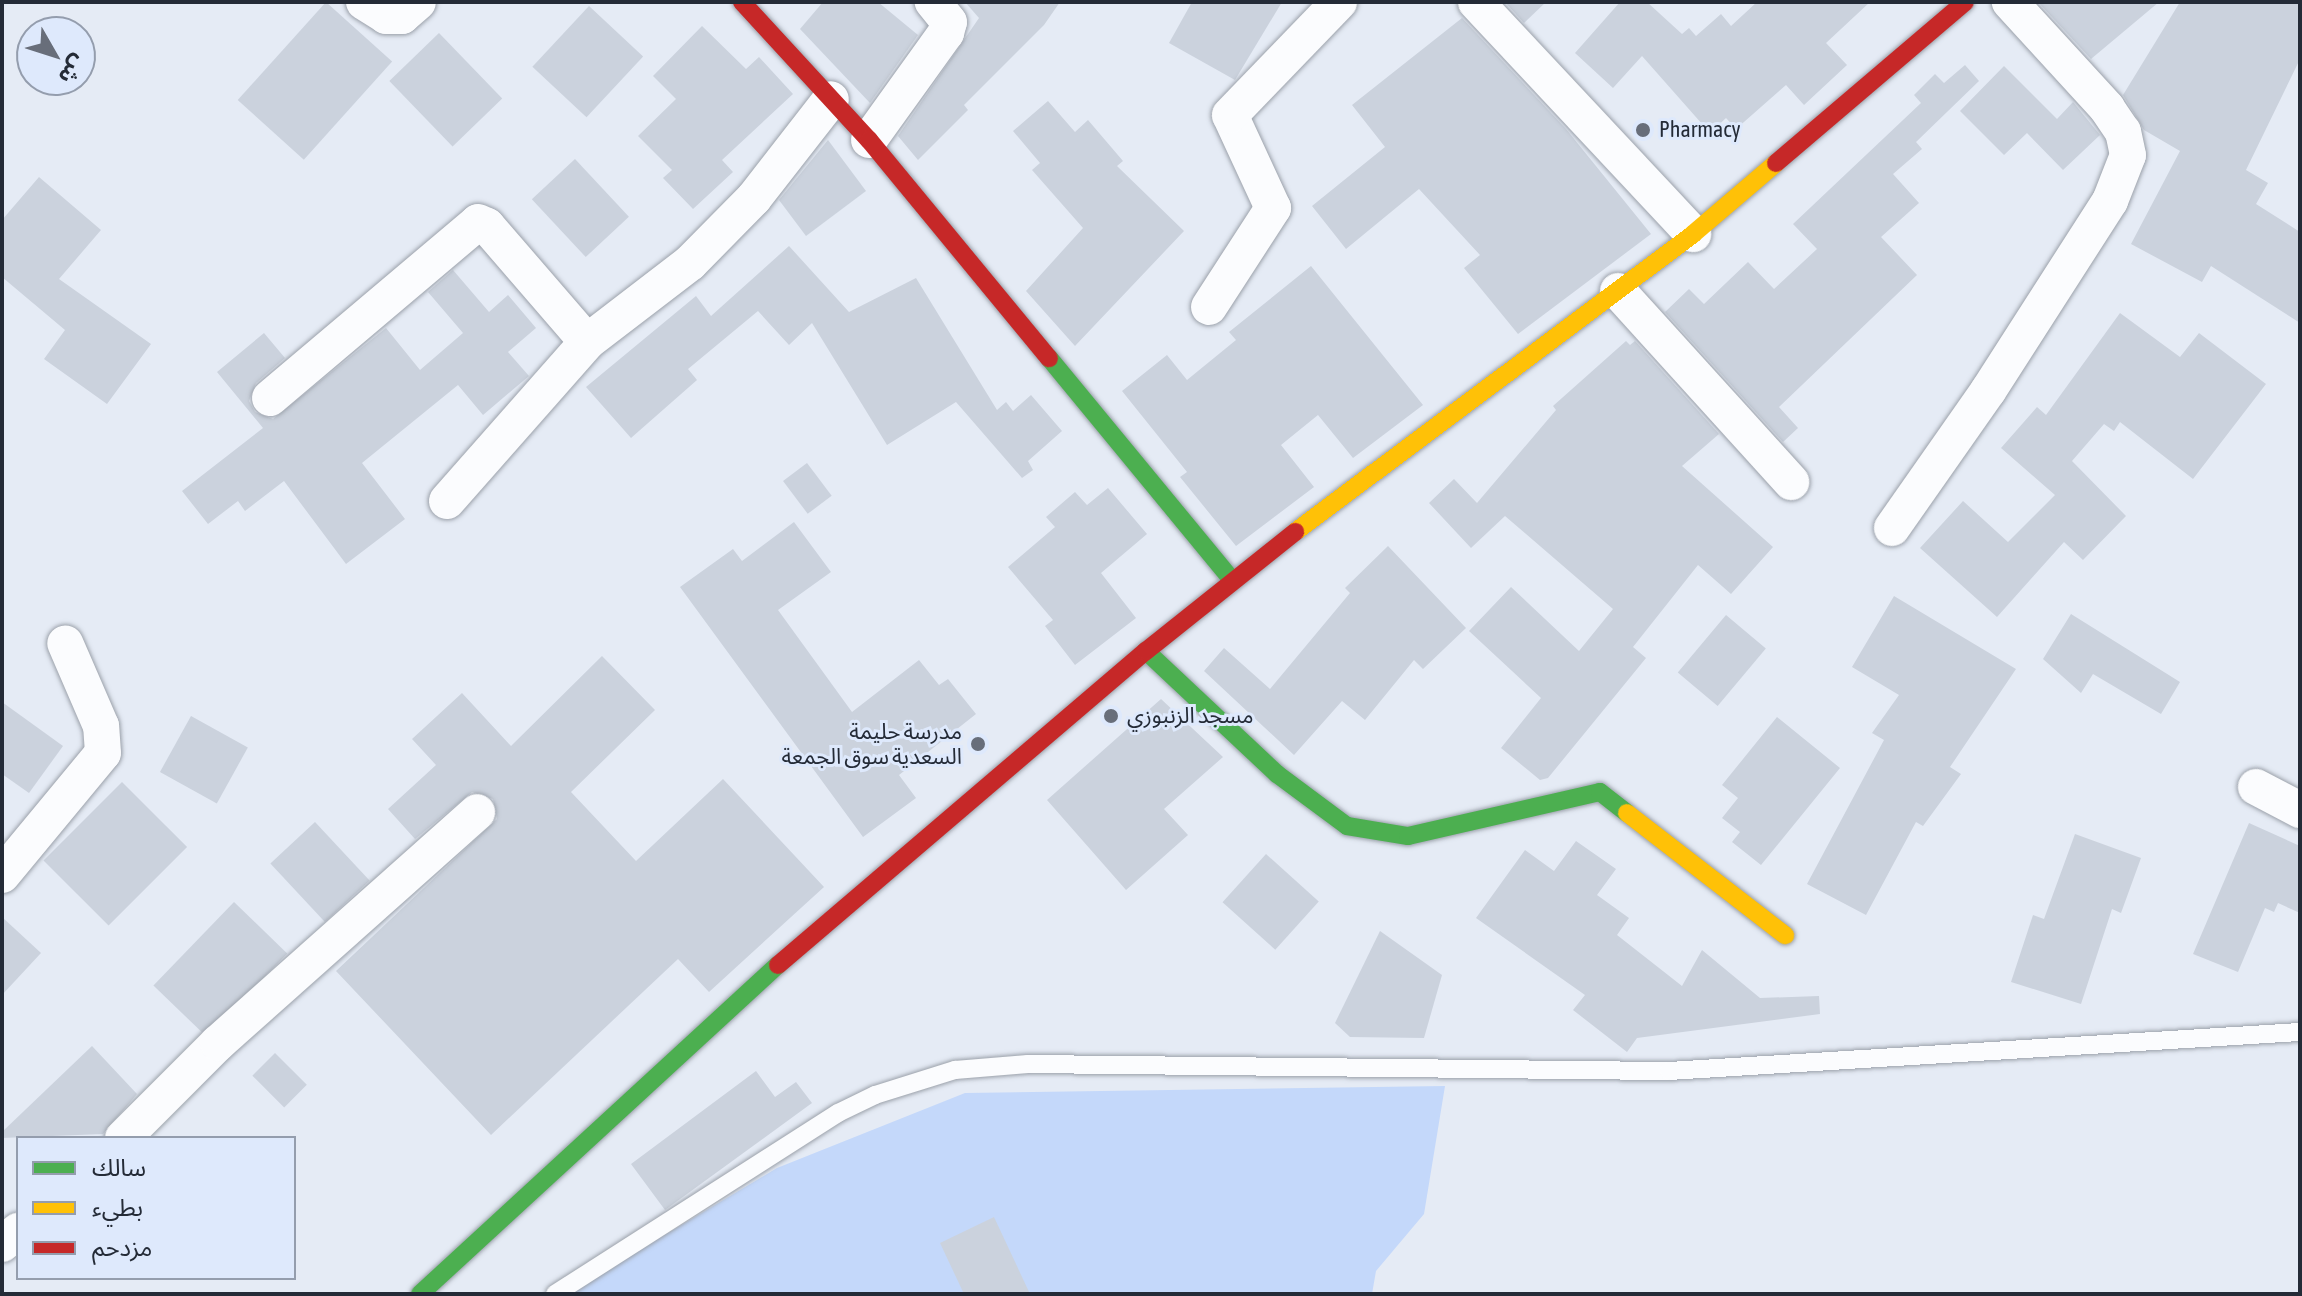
<!DOCTYPE html>
<html>
<head>
<meta charset="utf-8">
<style>
	body { margin:0 }
	#map { position:relative; width:2302px; height:1296px; overflow:hidden; background:#e5ebf5; font-family:"Asap Condensed","Noto Sans Arabic",sans-serif }
	div>[style] { position:absolute }
	[style*='--x'] { left:calc(var(--x)*1px); top:calc(var(--y)*1px); width:calc(var(--w)*1px); rotate:calc(var(--a)*1deg) }
	.green>* { inset:0; background:#c4d8fa }
	.building>* { inset:0; background:#cbd2dd; transform-origin:0 0 }
	.roads { filter:drop-shadow(0 0 2px #9ba1aa) drop-shadow(0 0 2px #9ba1aa) }
	.lane>* { height:18px; margin:-9px; padding:0 9px; transform-origin:9px; border-radius:9px; background:#fbfcfe }
	.street>* { height:36px; margin:-18px; padding:0 18px; transform-origin:18px; border-radius:18px; background:#fbfcfe }
	.fast>* { height:18px; margin:-9px; padding:0 9px; transform-origin:9px; border-radius:9px; background:#4caf50 }
	.slow>* { height:18px; margin:-9px; padding:0 9px; transform-origin:9px; border-radius:9px; background:#ffc107 }
	.jam>* { height:18px; margin:-9px; padding:0 9px; transform-origin:9px; border-radius:9px; background:#c62828 }
	.dots>* { width:22px; height:22px; translate:-50% -50%; box-sizing:border-box; border:4px solid #dee9fc; border-radius:50% }
	span { translate:-50% -50%; white-space:nowrap; text-align:center; line-height:1.15; -webkit-text-stroke:6px #dee9fc; paint-order:stroke }
	.poi-label { font-size:22px; color:#242b37 }
	.left { translate:0 -50%; text-align:left }
	.right { translate:-100% -50%; text-align:right }
	.frame { position:absolute; inset:0; border:4px solid #242b37; pointer-events:none }
	.legend { position:absolute; left:16px; top:1136px; width:280px; height:144px; box-sizing:border-box; background:#dee9fc; border:2px solid #949dad; margin:0; padding:10px 14px; list-style:none; font-size:24px; color:#242b37 }
	.legend li { display:flex; align-items:center; gap:16px; height:40px }
	.legend b { width:40px; border:2px solid #949dad }
	.north { position:absolute; left:16px; top:16px; width:80px; height:80px; box-sizing:border-box; background:#dee9fc; border:2px solid #949dad; border-radius:50%; rotate:129deg; font-size:22px; font-weight:700; line-height:32px; text-align:center; color:#242b37 }
	.north::after { content:''; display:block; margin:auto; width:28px; height:36px; background:#686e7a; clip-path:polygon(50% 0,100% 100%,50% 72%,0 100%) }
</style>
</head>
<body>
<div id="map">
	<div class="green">
		<div style="clip-path:polygon(1445px 1086px,1424px 1214px,1376px 1271px,1372px 1294px,566px 1294px,777px 1168px,965px 1093px)"></div>
	</div>
	<div class="building">
		<div style="left:326px;top:2px;width:89px;height:132px;rotate:42deg"></div>
		<div style="clip-path:polygon(823px 2px,878px 2px,918px 35px,870px 103px,800px 29px)"></div>
		<div style="clip-path:polygon(965px 2px,1060px 2px,1044px 25px,964px 105px,968px 110px,918px 160px,898px 136px,979px 18px)"></div>
		<div style="clip-path:polygon(1192px 2px,1282px 2px,1235px 80px,1169px 43px)"></div>
		<div style="clip-path:polygon(1505px 2px,1546px 2px,1524px 23px)"></div>
		<div style="clip-path:polygon(1620px 2px,1647px 2px,1682px 34px,1689px 28px,1696px 36px,1721px 14px,1731px 26px,1757px 2px,1870px 2px,1826px 43px,1847px 65px,1804px 105px,1786px 85px,1736px 129px,1726px 118px,1710px 133px,1642px 56px,1613px 88px,1575px 53px)"></div>
		<div style="clip-path:polygon(2038px 2px,2159px 2px,2091px 59px)"></div>
		<div style="clip-path:polygon(2180px 2px,2300px 2px,2300px 59px,2246px 170px,2268px 183px,2256px 204px,2300px 232px,2300px 323px,2211px 266px,2202px 282px,2131px 244px,2180px 151px,2144px 130px,2123px 95px)"></div>
		<div style="left:589px;top:6px;width:74px;height:83px;rotate:43deg"></div>
		<div style="clip-path:polygon(1462px 18px,1566px 129px,1651px 234px,1518px 334px,1464px 268px,1480px 255px,1419px 189px,1346px 249px,1312px 206px,1385px 147px,1352px 105px)"></div>
		<div style="clip-path:polygon(702px 26px,746px 69px,759px 57px,793px 94px,722px 160px,733px 172px,693px 209px,663px 178px,672px 170px,638px 136px,676px 99px,653px 76px)"></div>
		<div style="left:439px;top:33px;width:91px;height:69px;rotate:46deg"></div>
		<div style="clip-path:polygon(1965px 65px,1979px 81px,1916px 142px,1922px 149px,1893px 174px,1919px 203px,1881px 237px,1917px 275px,1779px 407px,1798px 428px,1783px 442px,1665px 312px,1689px 289px,1704px 304px,1748px 262px,1774px 289px,1817px 249px,1793px 224px,1921px 103px,1914px 95px,1935px 74px,1944px 83px)"></div>
		<div style="clip-path:polygon(2004px 66px,2057px 119px,2073px 102px,2100px 135px,2063px 170px,2027px 133px,2004px 155px,1960px 111px)"></div>
		<div style="clip-path:polygon(1048px 101px,1075px 132px,1088px 120px,1123px 161px,1117px 166px,1184px 231px,1075px 346px,1026px 291px,1083px 228px,1032px 170px,1040px 163px,1013px 131px)"></div>
		<div style="clip-path:polygon(828px 140px,866px 191px,806px 236px,779px 200px)"></div>
		<div style="left:575px;top:159px;width:79px;height:59px;rotate:47deg"></div>
		<div style="clip-path:polygon(39px 177px,101px 230px,59px 279px,151px 344px,107px 404px,44px 359px,65px 330px,2px 277px,2px 220px)"></div>
		<div style="clip-path:polygon(789px 246px,849px 312px,916px 278px,997px 410px,1006px 402px,1013px 411px,1031px 395px,1062px 431px,1028px 461px,1033px 470px,1022px 478px,956px 402px,887px 445px,812px 323px,789px 345px,758px 311px,688px 369px,697px 380px,631px 438px,586px 387px,696px 296px,711px 316px)"></div>
		<div style="clip-path:polygon(1311px 266px,1423px 405px,1353px 458px,1318px 415px,1281px 445px,1314px 487px,1236px 546px,1180px 477px,1187px 472px,1122px 391px,1167px 355px,1187px 380px,1236px 340px,1229px 332px)"></div>
		<div style="clip-path:polygon(453px 270px,489px 312px,508px 295px,536px 328px,508px 352px,529px 376px,483px 415px,458px 385px,362px 463px,405px 519px,346px 564px,284px 481px,245px 511px,238px 501px,208px 524px,182px 491px,263px 428px,217px 372px,264px 333px,285px 358px,256px 383px,249px 401px,255px 412px,273px 419px,386px 328px,420px 370px,463px 333px,428px 292px)"></div>
		<div style="clip-path:polygon(2120px 313px,2180px 357px,2199px 333px,2266px 384px,2193px 479px,2120px 422px,2114px 431px,2104px 424px,2072px 461px,2126px 516px,2083px 560px,2064px 542px,1997px 617px,1920px 548px,1963px 501px,2008px 542px,2055px 495px,2001px 448px,2037px 407px,2046px 415px)"></div>
		<div style="clip-path:polygon(1626px 341px,1630px 345px,1635px 341px,1719px 434px,1682px 466px,1773px 547px,1731px 594px,1698px 565px,1633px 647px,1646px 658px,1548px 778px,1540px 780px,1501px 748px,1541px 698px,1469px 631px,1511px 587px,1579px 651px,1613px 609px,1505px 516px,1471px 548px,1429px 503px,1454px 479px,1477px 503px,1556px 410px,1553px 406px)"></div>
		<div style="left:807px;top:463px;width:41px;height:30px;rotate:53deg"></div>
		<div style="clip-path:polygon(1108px 488px,1147px 534px,1101px 573px,1136px 618px,1075px 665px,1045px 626px,1053px 620px,1008px 567px,1055px 527px,1046px 517px,1075px 492px,1087px 505px)"></div>
		<div style="clip-path:polygon(794px 522px,831px 572px,778px 610px,852px 712px,919px 660px,939px 685px,948px 679px,976px 714px,899px 775px,916px 798px,863px 837px,680px 587px,733px 549px,742px 561px)"></div>
		<div style="clip-path:polygon(1388px 546px,1466px 628px,1423px 669px,1414px 660px,1365px 720px,1342px 701px,1294px 755px,1204px 671px,1224px 648px,1270px 689px,1350px 593px,1345px 588px)"></div>
		<div style="clip-path:polygon(1894px 596px,2016px 669px,1950px 767px,1961px 774px,1923px 826px,1916px 822px,1866px 915px,1807px 884px,1884px 740px,1872px 733px,1899px 695px,1852px 667px)"></div>
		<div style="clip-path:polygon(2071px 614px,2180px 682px,2161px 714px,2093px 674px,2081px 693px,2043px 659px)"></div>
		<div style="left:1726px;top:615px;width:52px;height:75px;rotate:40deg"></div>
		<div style="clip-path:polygon(602px 656px,655px 710px,571px 792px,636px 861px,723px 779px,824px 887px,709px 992px,678px 959px,491px 1135px,336px 971px,497px 819px,493px 799px,472px 792px,415px 839px,388px 809px,436px 765px,412px 739px,462px 693px,511px 746px)"></div>
		<div style="clip-path:polygon(1161px 699px,1223px 757px,1164px 809px,1188px 835px,1126px 890px,1047px 800px)"></div>
		<div style="clip-path:polygon(2px 702px,63px 746px,29px 793px,2px 774px)"></div>
		<div style="left:191px;top:716px;width:65px;height:64px;rotate:29deg"></div>
		<div style="clip-path:polygon(1777px 717px,1840px 768px,1761px 865px,1732px 842px,1740px 832px,1722px 818px,1738px 798px,1722px 785px)"></div>
		<div style="left:122px;top:782px;width:92px;height:111px;rotate:45deg"></div>
		<div style="left:315px;top:822px;width:80px;height:61px;rotate:47deg"></div>
		<div style="clip-path:polygon(2249px 823px,2300px 846px,2300px 913px,2278px 903px,2274px 912px,2265px 908px,2238px 972px,2193px 954px)"></div>
		<div style="clip-path:polygon(2075px 834px,2141px 858px,2121px 913px,2112px 909px,2081px 1004px,2011px 982px,2033px 915px,2044px 919px)"></div>
		<div style="clip-path:polygon(1576px 841px,1616px 869px,1597px 895px,1629px 918px,1617px 935px,1682px 986px,1702px 950px,1760px 998px,1819px 996px,1820px 1014px,1637px 1038px,1627px 1052px,1573px 1010px,1585px 995px,1476px 918px,1525px 850px,1554px 871px)"></div>
		<div style="left:1266px;top:854px;width:71px;height:65px;rotate:42deg"></div>
		<div style="left:234px;top:902px;width:74px;height:116px;rotate:44deg"></div>
		<div style="clip-path:polygon(2px 917px,41px 953px,2px 995px)"></div>
		<div style="clip-path:polygon(1380px 931px,1442px 975px,1424px 1038px,1350px 1037px,1335px 1023px)"></div>
		<div style="clip-path:polygon(92px 1046px,137px 1094px,103px 1134px,2px 1138px,2px 1132px)"></div>
		<div style="left:275px;top:1053px;width:45px;height:32px;rotate:45deg"></div>
		<div style="clip-path:polygon(756px 1071px,775px 1097px,796px 1082px,812px 1103px,665px 1210px,631px 1164px)"></div>
		<div style="clip-path:polygon(994px 1217px,1030px 1294px,964px 1294px,940px 1243px)"></div>
	</div>
	<div class="roads">
		<div class="lane">
			<div style="--x:555;--y:1294;--w:336;--a:-32.6"></div>
			<div style="--x:838;--y:1113;--w:41;--a:-25.9"></div>
			<div style="--x:875;--y:1095;--w:84;--a:-17.4"></div>
			<div style="--x:955;--y:1070;--w:73;--a:-4.7"></div>
			<div style="--x:1028;--y:1064;--w:641;--a:0.63"></div>
			<div style="--x:1669;--y:1071;--w:632;--a:-3.54"></div>
		</div>
		<div class="street">
			<div style="--x:364;--y:2;--w:26;--a:32"></div>
			<div style="--x:386;--y:16;--w:16;--a:0"></div>
			<div style="--x:402;--y:16;--w:21;--a:-41"></div>
			<div style="--x:1476;--y:2;--w:318;--a:46.9"></div>
			<div style="--x:869;--y:140;--w:132;--a:-54.3"></div>
			<div style="--x:946;--y:33;--w:11;--a:-75"></div>
			<div style="--x:949;--y:22;--w:26;--a:-129"></div>
			<div style="--x:1618;--y:291;--w:258;--a:47.8"></div>
			<div style="--x:1209;--y:307;--w:118;--a:-57.1"></div>
			<div style="--x:1273;--y:208;--w:102;--a:-114.8"></div>
			<div style="--x:1230;--y:115;--w:157;--a:-46"></div>
			<div style="--x:270;--y:398;--w:272;--a:-40.2"></div>
			<div style="--x:478;--y:222;--w:10;--a:24"></div>
			<div style="--x:487;--y:226;--w:153;--a:49.2"></div>
			<div style="--x:447;--y:501;--w:212;--a:-48.6"></div>
			<div style="--x:587;--y:342;--w:130;--a:-37.5"></div>
			<div style="--x:690;--y:263;--w:91;--a:-45.4"></div>
			<div style="--x:754;--y:198;--w:125;--a:-52.1"></div>
			<div style="--x:1892;--y:528;--w:167;--a:-55"></div>
			<div style="--x:1988;--y:391;--w:226;--a:-57.3"></div>
			<div style="--x:2110;--y:201;--w:49;--a:-68.6"></div>
			<div style="--x:2128;--y:155;--w:24;--a:-102"></div>
			<div style="--x:2123;--y:132;--w:29;--a:-124"></div>
			<div style="--x:2107;--y:108;--w:144;--a:-132.5"></div>
			<div style="--x:2256;--y:787;--w:50;--a:27.6"></div>
			<div style="--x:2;--y:875;--w:158;--a:-50.4"></div>
			<div style="--x:103;--y:753;--w:27;--a:-94"></div>
			<div style="--x:101;--y:726;--w:90;--a:-113.4"></div>
			<div style="--x:123;--y:1138;--w:134;--a:-45"></div>
			<div style="--x:218;--y:1043;--w:347;--a:-41.7"></div>
			<div style="--x:2;--y:1244;--w:21;--a:-39"></div>
		</div>
		<div class="fast">
			<div style="--x:1049;--y:358;--w:288;--a:50.5"></div>
			<div style="--x:1146;--y:651;--w:180;--a:43.2"></div>
			<div style="--x:1277;--y:774;--w:87;--a:36.6"></div>
			<div style="--x:1347;--y:826;--w:62;--a:9.3"></div>
			<div style="--x:1408;--y:836;--w:197;--a:-12.9"></div>
			<div style="--x:1600;--y:792;--w:34;--a:38"></div>
			<div style="--x:420;--y:1294;--w:486;--a:-42.6"></div>
		</div>
		<div class="slow">
			<div style="--x:1295;--y:532;--w:497;--a:-36.8"></div>
			<div style="--x:1693;--y:234;--w:109;--a:-40.5"></div>
			<div style="--x:1627;--y:813;--w:200;--a:37.7"></div>
		</div>
		<div class="jam">
			<div style="--x:742;--y:2;--w:188;--a:47.4"></div>
			<div style="--x:869;--y:140;--w:283;--a:50.5"></div>
			<div style="--x:1776;--y:163;--w:248;--a:-40.4"></div>
			<div style="--x:778;--y:965;--w:484;--a:-40.5"></div>
			<div style="--x:1146;--y:651;--w:191;--a:-38.6"></div>
		</div>
	</div>
	<div class="dots">
		<div style="left:1643px;top:130px;background:#686e7a"></div>
		<div style="left:1111px;top:716px;background:#686e7a"></div>
		<div style="left:978px;top:744px;background:#686e7a"></div>
	</div>
	<div class="poi-label">
		<span class="left" style="left:1659px;top:130px">Pharmacy</span>
		<span class="left" style="left:1127px;top:716px">مسجد الزنبوزي</span>
		<span class="right" style="left:962px;top:744px">مدرسة حليمة<br>السعدية سوق الجمعة</span>
	</div>
	<div class="frame"></div>
	<ul class="legend">
	<li><b style="height:10px;background:#4caf50"></b>سالك</li>
	<li><b style="height:10px;background:#ffc107"></b>بطيء</li>
	<li><b style="height:10px;background:#c62828"></b>مزدحم</li>
	</ul>
	<div class="north">ش</div>
</div>
</body>
</html>
